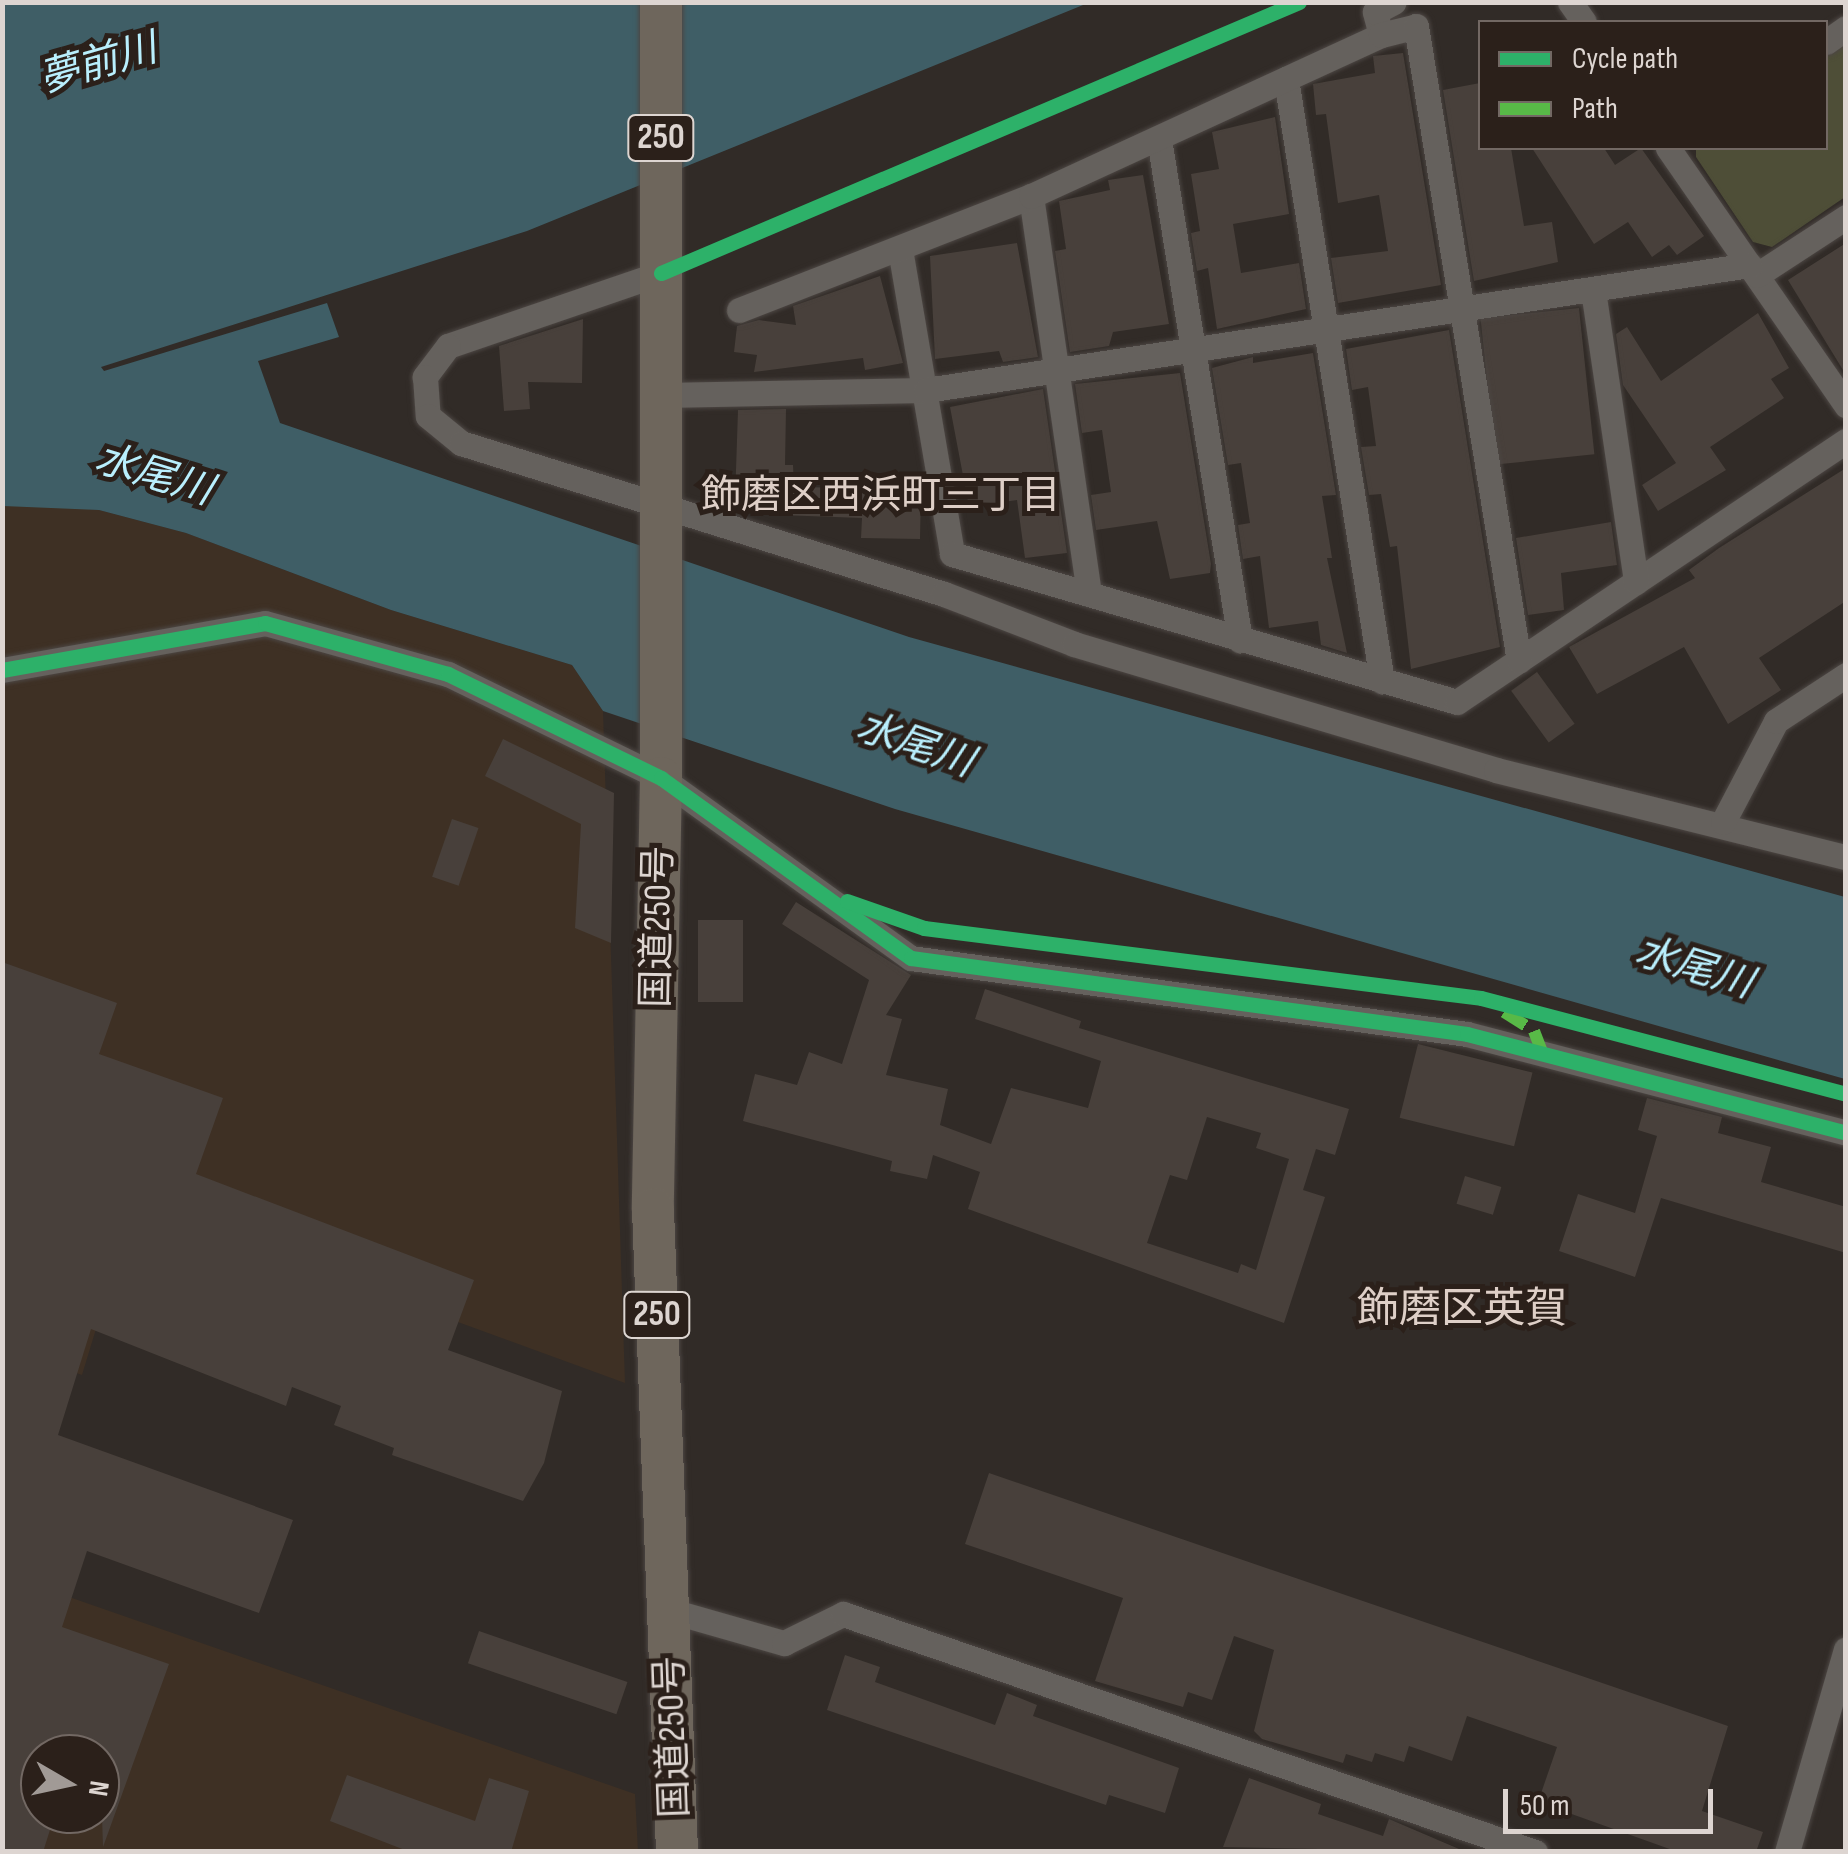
<!DOCTYPE html>
<html>
<head>
<meta charset="utf-8">
<style>
	body { margin:0 }
	#map { position:relative; width:1848px; height:1854px; overflow:hidden; background:#312b27; font-family:"Sofia Sans Condensed","Noto Sans JP",sans-serif }
	div>[style] { position:absolute }
	[style*='--x'] { left:calc(var(--x)*1px); top:calc(var(--y)*1px); width:calc(var(--w)*1px); rotate:calc(var(--a)*1deg) }
	.industrial>* { inset:0; background:#3e3024 }
	.green>* { inset:0; background:#4e4e37 }
	.water>* { inset:0; background:#3f5e66 }
	.building>* { inset:0; background:#48403b; transform-origin:0 0 }
	.roads { filter:drop-shadow(0 0 2px #4c4643) drop-shadow(0 0 2px #4c4643) }
	.minor>* { height:25px; margin:-12.5px; padding:0 12.5px; transform-origin:12.5px; border-radius:12.5px; background:#65615d }
	.trunk>* { height:42px; margin:-21px; padding:0 21px; transform-origin:21px; border-radius:21px; background:#6e665c }
	.quiet>* { height:12px; margin-top:-6px; transform-origin:0; background:repeating-linear-gradient(90deg,#58b947 0 25px,transparent 0 37px) }
	.cycleway>* { height:15px; margin:-7.5px; padding:0 7.5px; transform-origin:7.5px; border-radius:7.5px; background:#2db169 }
	span { translate:-50% -50%; white-space:nowrap; text-align:center; line-height:1.15; -webkit-text-stroke:10px #2b201a; paint-order:stroke }
	.shield-label span { padding:2px 8px; background:#2b201a; border:2px solid; border-radius:8px; -webkit-text-stroke-width:0 }
	.shield-label { font-size:35px; color:#ddd5d1; font-weight:700 }
	.street-label { font-size:38px; color:#ddd5d1 }
	.water-label { font-size:40px; color:#b9effd; font-style:italic }
	.neighbourhood-label { font-size:40px; color:#decfc7 }
	.quarter-label { font-size:42px; color:#decfc7 }
	.frame { position:absolute; inset:0; border:5px solid #ddd5d1; pointer-events:none }
	.legend { position:absolute; left:1478px; top:20px; width:350px; height:130px; box-sizing:border-box; background:#2b201a; border:2px solid #726863; margin:0; padding:12px 18px; list-style:none; font-size:30px; color:#ddd5d1 }
	.legend li { display:flex; align-items:center; gap:20px; height:50px }
	.legend b { width:50px; border:2px solid #726863 }
	.north { position:absolute; left:20px; top:1734px; width:100px; height:100px; box-sizing:border-box; background:#2b201a; border:2px solid #726863; border-radius:50%; rotate:99deg; font-size:28px; font-weight:700; line-height:40px; text-align:center; color:#ddd5d1 }
	.north::after { content:''; display:block; margin:auto; width:35px; height:45px; background:#a19a96; clip-path:polygon(50% 0,100% 100%,50% 72%,0 100%) }
	.scale { position:absolute; left:1503px; top:1789px; width:210px; height:45px; box-sizing:border-box; border:5px solid #ddd5d1; border-top:0; padding-left:12px; font-size:30px; line-height:35px; white-space:nowrap; color:#ddd5d1; -webkit-text-stroke:8px #2b201a; paint-order:stroke }
</style>
</head>
<body>
<div id="map">
	<div class="industrial">
		<div style="clip-path:polygon(39px 504px,99px 510px,186px 533px,391px 610px,572px 665px,603px 711px,625px 1383px,134px 1204px,82px 1375px,3px 1347px,3px 506px)"></div>
		<div style="clip-path:polygon(evenodd,3px 1574px,635px 1794px,638px 1851px,3px 1852px,3px 1574px,40px 1754px,100px 1754px,100px 1814px,40px 1814px,40px 1754px)"></div>
	</div>
	<div class="green">
		<div style="clip-path:polygon(1845px 43px,1845px 197px,1772px 247px,1753px 242px,1696px 157px,1696px 148px,1826px 148px,1826px 56px)"></div>
	</div>
	<div class="water">
		<div style="clip-path:polygon(3px 3px,1088px 3px,527px 231px,101px 367px,104px 371px,327px 303px,339px 337px,258px 361px,280px 423px,909px 637px,1845px 897px,1845px 1079px,895px 809px,603px 711px,572px 665px,391px 610px,186px 533px,99px 510px,3px 506px)"></div>
	</div>
	<div class="building">
		<div style="clip-path:polygon(1403px 53px,1441px 285px,1338px 303px,1331px 258px,1388px 251px,1379px 195px,1338px 203px,1326px 114px,1316px 115px,1313px 84px,1375px 73px,1373px 56px)"></div>
		<div style="clip-path:polygon(1480px 83px,1480px 148px,1511px 148px,1524px 226px,1552px 222px,1558px 262px,1474px 281px,1443px 90px)"></div>
		<div style="clip-path:polygon(1275px 117px,1289px 214px,1233px 224px,1241px 273px,1299px 263px,1306px 309px,1217px 329px,1208px 268px,1197px 271px,1191px 233px,1200px 231px,1191px 174px,1219px 169px,1212px 132px)"></div>
		<div style="clip-path:polygon(1532px 148px,1604px 148px,1615px 165px,1641px 148px,1704px 236px,1677px 255px,1669px 245px,1652px 257px,1628px 222px,1594px 244px)"></div>
		<div style="clip-path:polygon(1143px 175px,1169px 324px,1113px 332px,1109px 346px,1070px 352px,1055px 251px,1066px 249px,1059px 201px,1110px 190px,1108px 180px)"></div>
		<div style="clip-path:polygon(1017px 243px,1038px 357px,1003px 362px,999px 351px,935px 359px,930px 256px)"></div>
		<div style="clip-path:polygon(1846px 243px,1846px 375px,1788px 280px)"></div>
		<div style="clip-path:polygon(880px 276px,903px 363px,865px 370px,863px 358px,754px 372px,757px 355px,734px 352px,737px 326px,759px 320px,796px 325px,793px 306px)"></div>
		<div style="left:1579px;top:308px;width:147px;height:99px;rotate:84deg"></div>
		<div style="clip-path:polygon(1758px 313px,1789px 368px,1771px 379px,1784px 398px,1710px 447px,1726px 470px,1658px 511px,1642px 485px,1676px 463px,1623px 385px,1616px 334px,1627px 327px,1661px 381px)"></div>
		<div style="clip-path:polygon(583px 319px,582px 383px,528px 382px,530px 409px,504px 411px,499px 346px)"></div>
		<div style="clip-path:polygon(1449px 330px,1500px 647px,1411px 669px,1397px 546px,1390px 547px,1381px 494px,1369px 495px,1361px 447px,1376px 446px,1368px 387px,1352px 390px,1346px 349px)"></div>
		<div style="clip-path:polygon(1313px 353px,1336px 495px,1322px 496px,1332px 558px,1327px 558px,1347px 653px,1321px 645px,1318px 621px,1269px 628px,1260px 556px,1243px 559px,1238px 525px,1250px 523px,1241px 463px,1228px 465px,1212px 368px,1253px 357px,1253px 363px)"></div>
		<div style="clip-path:polygon(1180px 373px,1211px 564px,1210px 573px,1170px 579px,1157px 521px,1096px 530px,1091px 495px,1111px 492px,1102px 430px,1082px 433px,1075px 384px)"></div>
		<div style="clip-path:polygon(1043px 389px,1067px 553px,1025px 558px,1017px 500px,969px 507px,950px 407px)"></div>
		<div style="clip-path:polygon(786px 409px,785px 465px,793px 465px,794px 487px,921px 489px,920px 539px,861px 538px,862px 518px,780px 515px,781px 501px,735px 500px,738px 410px)"></div>
		<div style="clip-path:polygon(1846px 468px,1846px 601px,1759px 658px,1781px 690px,1728px 724px,1684px 647px,1597px 694px,1569px 647px,1695px 578px,1689px 570px,1719px 548px)"></div>
		<div style="clip-path:polygon(1611px 522px,1617px 565px,1561px 573px,1564px 610px,1528px 615px,1516px 538px)"></div>
		<div style="left:1537px;top:672px;width:64px;height:32px;rotate:54deg"></div>
		<div style="clip-path:polygon(503px 739px,614px 793px,611px 943px,575px 928px,581px 824px,485px 776px)"></div>
		<div style="left:452px;top:819px;width:28px;height:61px;rotate:19deg"></div>
		<div style="clip-path:polygon(evenodd,796px 902px,911px 975px,886px 1015px,902px 1019px,886px 1075px,948px 1089px,940px 1125px,991px 1144px,1011px 1088px,1088px 1108px,1101px 1061px,975px 1019px,985px 989px,1081px 1021px,1079px 1028px,1349px 1109px,1335px 1155px,1316px 1149px,1303px 1190px,1325px 1197px,1284px 1323px,968px 1209px,980px 1172px,933px 1155px,927px 1179px,890px 1171px,892px 1161px,743px 1121px,755px 1074px,797px 1085px,809px 1052px,842px 1064px,869px 980px,782px 924px,796px 902px,1207px 1117px,1261px 1133px,1256px 1148px,1289px 1159px,1256px 1270px,1241px 1264px,1238px 1273px,1147px 1243px,1170px 1175px,1187px 1180px,1207px 1117px)"></div>
		<div style="left:698px;top:920px;width:45px;height:82px"></div>
		<div style="clip-path:polygon(2px 962px,117px 1003px,99px 1054px,223px 1098px,196px 1174px,474px 1280px,448px 1350px,562px 1391px,544px 1463px,523px 1501px,392px 1455px,394px 1448px,334px 1425px,341px 1406px,292px 1387px,286px 1406px,91px 1329px,58px 1435px,293px 1520px,259px 1613px,87px 1551px,62px 1627px,169px 1664px,103px 1847px,100px 1754px,40px 1754px,40px 1814px,55px 1814px,43px 1852px,2px 1852px)"></div>
		<div style="left:1418px;top:1044px;width:118px;height:76px;rotate:14deg"></div>
		<div style="clip-path:polygon(1647px 1098px,1722px 1117px,1718px 1133px,1771px 1147px,1761px 1182px,1846px 1207px,1846px 1253px,1661px 1198px,1635px 1277px,1559px 1251px,1578px 1194px,1635px 1213px,1657px 1136px,1638px 1130px)"></div>
		<div style="left:1465px;top:1176px;width:38px;height:29px;rotate:17deg"></div>
		<div style="clip-path:polygon(989px 1473px,1728px 1726px,1702px 1811px,1763px 1832px,1756px 1852px,1678px 1852px,1538px 1802px,1557px 1747px,1467px 1716px,1452px 1761px,1409px 1746px,1404px 1762px,1375px 1753px,1372px 1762px,1346px 1754px,1343px 1763px,1262px 1739px,1254px 1731px,1274px 1650px,1234px 1636px,1212px 1700px,1188px 1692px,1183px 1707px,1095px 1681px,1123px 1598px,965px 1544px)"></div>
		<div style="left:479px;top:1631px;width:157px;height:34px;rotate:19deg"></div>
		<div style="clip-path:polygon(845px 1655px,880px 1667px,875px 1682px,995px 1725px,1007px 1693px,1037px 1705px,1033px 1716px,1179px 1768px,1165px 1813px,1109px 1795px,1106px 1805px,827px 1710px)"></div>
		<div style="clip-path:polygon(347px 1775px,475px 1821px,489px 1778px,529px 1791px,511px 1852px,410px 1852px,330px 1821px)"></div>
		<div style="clip-path:polygon(1249px 1778px,1321px 1804px,1318px 1814px,1383px 1836px,1389px 1819px,1466px 1852px,1223px 1847px)"></div>
	</div>
	<div class="roads">
		<div class="minor">
			<div style="--x:1570;--y:2;--w:24;--a:55"></div>
			<div style="--x:1381;--y:35;--w:24;--a:-105"></div>
			<div style="--x:1375;--y:12;--w:21;--a:-28"></div>
			<div style="--x:1826;--y:42;--w:24;--a:-35"></div>
			<div style="--x:1286;--y:79;--w:610;--a:80.94"></div>
			<div style="--x:1159;--y:139;--w:508;--a:80.82"></div>
			<div style="--x:1668;--y:148;--w:313;--a:55.3"></div>
			<div style="--x:1031;--y:196;--w:402;--a:81.7"></div>
			<div style="--x:900;--y:249;--w:309;--a:80.3"></div>
			<div style="--x:952;--y:554;--w:526;--a:16.33"></div>
			<div style="--x:1457;--y:702;--w:468;--a:-33.9"></div>
			<div style="--x:661;--y:273;--w:225;--a:161.1"></div>
			<div style="--x:448;--y:346;--w:39;--a:127"></div>
			<div style="--x:425;--y:377;--w:39;--a:86"></div>
			<div style="--x:428;--y:416;--w:43;--a:39.3"></div>
			<div style="--x:461;--y:443;--w:506;--a:17.36"></div>
			<div style="--x:944;--y:594;--w:139;--a:21"></div>
			<div style="--x:1074;--y:644;--w:440;--a:16.6"></div>
			<div style="--x:1496;--y:770;--w:361;--a:14"></div>
			<div style="--x:1757;--y:275;--w:106;--a:-33.1"></div>
			<div style="--x:1593;--y:290;--w:295;--a:81.6"></div>
			<div style="--x:739;--y:310;--w:313;--a:-21.3"></div>
			<div style="--x:1031;--y:196;--w:385;--a:-24.7"></div>
			<div style="--x:1381;--y:35;--w:36;--a:-14"></div>
			<div style="--x:1416;--y:26;--w:643;--a:80.79"></div>
			<div style="--x:662;--y:395;--w:264;--a:-1.1"></div>
			<div style="--x:926;--y:390;--w:833;--a:-8.63"></div>
			<div style="--x:2;--y:670;--w:267;--a:-10.1"></div>
			<div style="--x:265;--y:623;--w:190;--a:15.6"></div>
			<div style="--x:448;--y:674;--w:237;--a:26"></div>
			<div style="--x:661;--y:778;--w:308;--a:35.8"></div>
			<div style="--x:911;--y:958;--w:561;--a:7.78"></div>
			<div style="--x:1467;--y:1034;--w:392;--a:14.6"></div>
			<div style="--x:1723;--y:822;--w:114;--a:-62.3"></div>
			<div style="--x:1776;--y:721;--w:84;--a:-33.3"></div>
			<div style="--x:668;--y:1610;--w:121;--a:15.9"></div>
			<div style="--x:784;--y:1643;--w:66;--a:-26.2"></div>
			<div style="--x:843;--y:1614;--w:732;--a:18.98"></div>
			<div style="--x:1787;--y:1852;--w:211;--a:-73.8"></div>
		</div>
		<div class="trunk">
			<div style="--x:661;--y:2;--w:776;--a:90"></div>
			<div style="--x:661;--y:778;--w:431;--a:91.1"></div>
			<div style="--x:653;--y:1209;--w:643;--a:87.86"></div>
		</div>
	</div>
	<div class="quiet">
		<div style="--x:1504;--y:1012;--w:36;--a:32"></div>
		<div style="--x:1534;--y:1031;--w:25;--a:69"></div>
	</div>
	<div class="cycleway">
		<div style="--x:661;--y:273;--w:693;--a:-23.01"></div>
		<div style="--x:2;--y:670;--w:267;--a:-10.1"></div>
		<div style="--x:265;--y:623;--w:190;--a:15.6"></div>
		<div style="--x:448;--y:674;--w:237;--a:26"></div>
		<div style="--x:661;--y:778;--w:308;--a:35.8"></div>
		<div style="--x:911;--y:958;--w:561;--a:7.78"></div>
		<div style="--x:1467;--y:1034;--w:392;--a:14.6"></div>
		<div style="--x:847;--y:901;--w:82;--a:19.3"></div>
		<div style="--x:924;--y:928;--w:561;--a:7.16"></div>
		<div style="--x:1481;--y:998;--w:377;--a:14.7"></div>
	</div>
	<div class="shield-label">
		<span style="left:661px;top:138px">250</span>
		<span style="left:657px;top:1315px">250</span>
	</div>
	<div class="street-label">
		<span style="left:658px;top:927px;rotate:-89deg">国道250号</span>
		<span style="left:673px;top:1737px;rotate:-92deg">国道250号</span>
	</div>
	<div class="water-label">
		<span style="left:98px;top:64px;rotate:-16deg">夢前川</span>
		<span style="left:154px;top:475px;rotate:17deg">水尾川</span>
		<span style="left:915px;top:745px;rotate:19deg">水尾川</span>
		<span style="left:1694px;top:968px;rotate:17deg">水尾川</span>
	</div>
	<div class="neighbourhood-label">
		<span style="left:881px;top:496px">飾磨区西浜町三丁目</span>
	</div>
	<div class="quarter-label">
		<span style="left:1462px;top:1310px">飾磨区英賀</span>
	</div>
	<div class="frame"></div>
	<ul class="legend">
	<li><b style="height:12px;background:#2db169"></b>Cycle path</li>
	<li><b style="height:12px;background:#58b947"></b>Path</li>
	</ul>
	<div class="north">N</div>
	<div class="scale">50 m</div>
</div>
</body>
</html>
